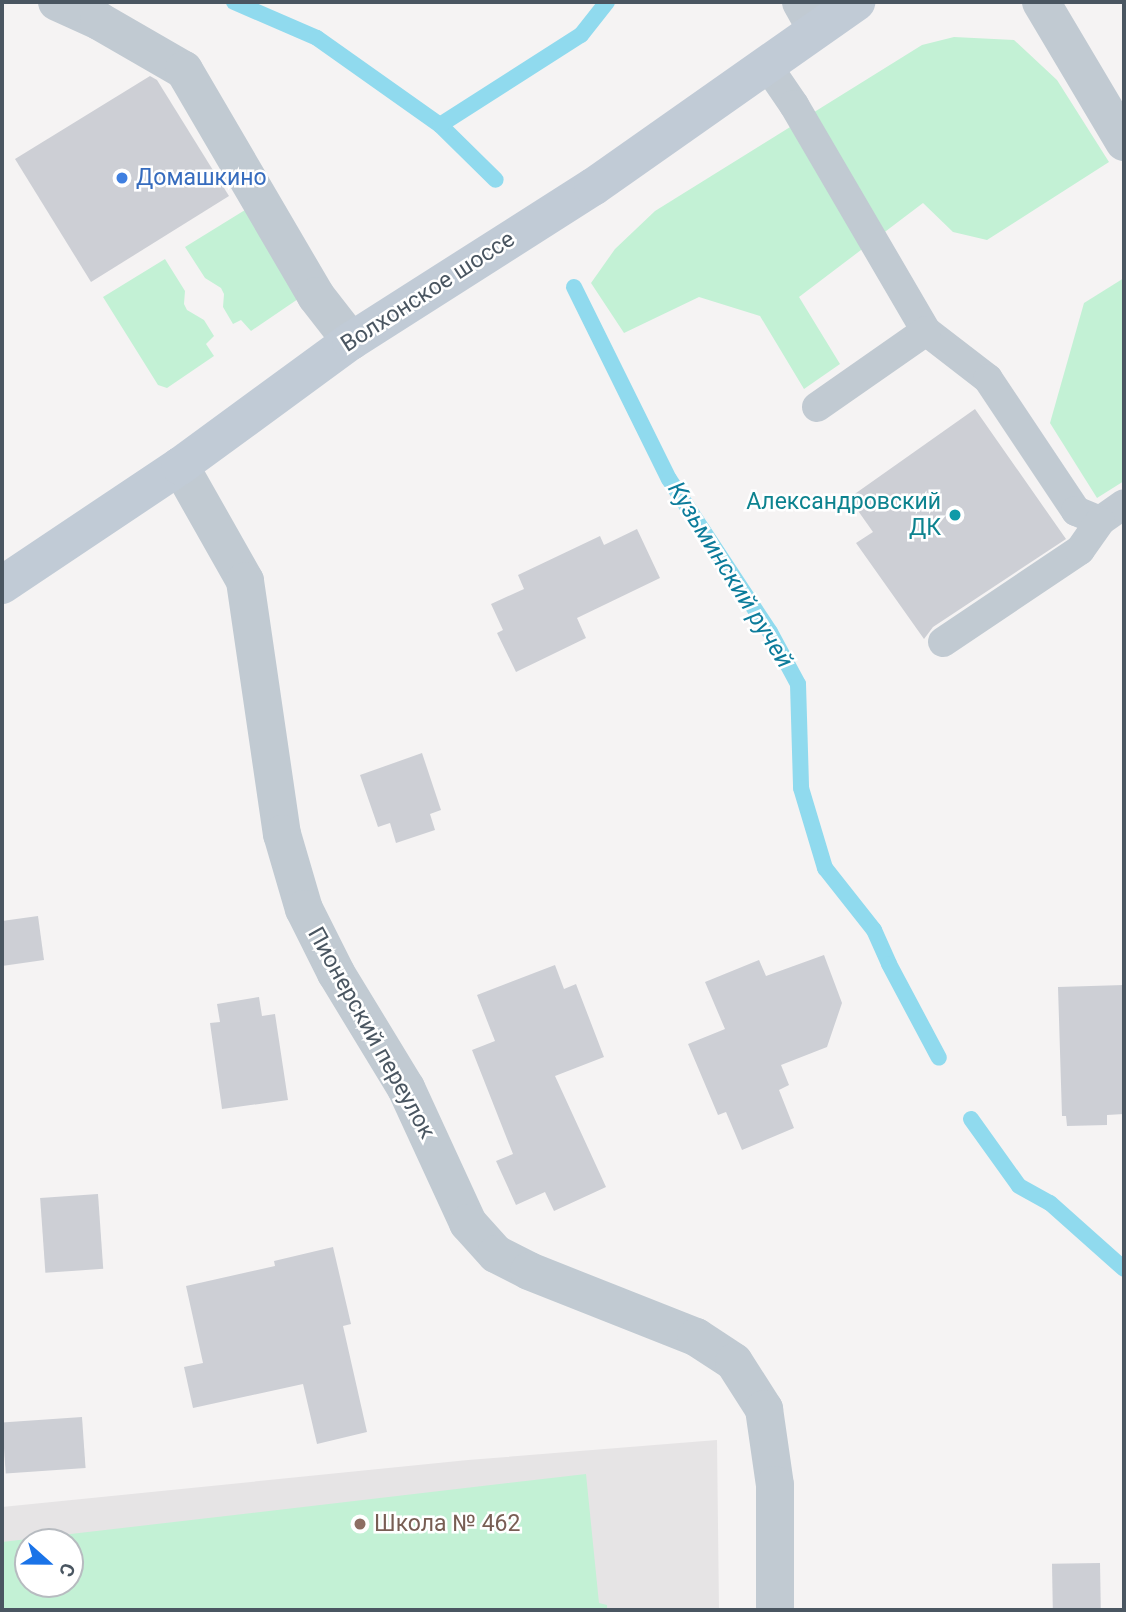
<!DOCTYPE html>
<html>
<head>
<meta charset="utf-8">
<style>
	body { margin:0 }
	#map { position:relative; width:1126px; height:1612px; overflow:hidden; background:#f5f3f3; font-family:Roboto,sans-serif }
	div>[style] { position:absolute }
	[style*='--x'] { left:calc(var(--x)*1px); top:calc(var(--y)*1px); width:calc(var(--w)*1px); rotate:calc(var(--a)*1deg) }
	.education>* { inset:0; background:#e6e4e5 }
	.green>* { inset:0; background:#c3f1d5 }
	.stream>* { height:16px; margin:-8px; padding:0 8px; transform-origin:8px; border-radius:8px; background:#90daee }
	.building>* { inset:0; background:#cdcfd5; transform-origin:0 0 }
	.service>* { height:30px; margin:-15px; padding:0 15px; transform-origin:15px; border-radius:15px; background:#c1cad2 }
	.minor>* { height:38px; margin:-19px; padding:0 19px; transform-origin:19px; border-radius:19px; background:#c1cad2 }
	.secondary>* { height:38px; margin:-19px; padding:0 19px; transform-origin:19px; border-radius:19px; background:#c1cbd6 }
	.dots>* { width:19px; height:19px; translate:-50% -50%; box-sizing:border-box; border:4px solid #fff; border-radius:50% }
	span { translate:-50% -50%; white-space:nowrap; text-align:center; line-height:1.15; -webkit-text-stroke:5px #fff; paint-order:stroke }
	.shop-label { font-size:23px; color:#366cbe }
	.left { translate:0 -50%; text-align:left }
	.street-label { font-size:23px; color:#4a5661 }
	.culture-label { font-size:23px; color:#0d838f }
	.right { translate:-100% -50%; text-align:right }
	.education-label { font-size:23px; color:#785e54 }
	.water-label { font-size:24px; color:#0c7c9b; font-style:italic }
	.frame { position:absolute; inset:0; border:4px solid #4a5661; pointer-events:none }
	.north { position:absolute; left:14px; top:1528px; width:70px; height:70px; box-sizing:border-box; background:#fff; border:2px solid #b7bbc0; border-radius:50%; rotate:111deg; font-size:19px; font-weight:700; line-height:28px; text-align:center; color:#4a5661 }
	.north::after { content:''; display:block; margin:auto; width:24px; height:32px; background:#1a73e8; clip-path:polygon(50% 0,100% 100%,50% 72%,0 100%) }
</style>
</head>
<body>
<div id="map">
	<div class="education">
		<div style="clip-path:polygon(evenodd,717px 1440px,719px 1610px,2px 1610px,2px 1507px,468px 1460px,717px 1440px,28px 1542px,70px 1542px,70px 1584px,28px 1584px,28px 1542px)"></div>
	</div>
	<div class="green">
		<div style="clip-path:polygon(954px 37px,1014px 40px,1057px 80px,1109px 162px,987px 240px,953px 232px,923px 203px,799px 297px,840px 364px,804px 389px,760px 316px,699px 297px,624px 333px,591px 283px,615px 249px,655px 211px,922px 45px)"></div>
		<div style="clip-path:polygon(245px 210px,298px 299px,251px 331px,241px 320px,233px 324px,223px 307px,224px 294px,221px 288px,205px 278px,185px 247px)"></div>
		<div style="clip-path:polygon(165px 259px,185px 291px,184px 304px,187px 310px,204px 320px,214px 336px,206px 344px,214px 356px,167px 388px,158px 385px,103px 297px)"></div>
		<div style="clip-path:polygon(1124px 278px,1124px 481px,1097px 498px,1050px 423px,1084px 303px)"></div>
		<div style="clip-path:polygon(evenodd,586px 1474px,599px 1603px,607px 1605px,607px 1610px,2px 1610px,2px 1542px,586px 1474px,70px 1542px,70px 1584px,28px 1584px,28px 1542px,70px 1542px)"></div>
	</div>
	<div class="stream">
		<div style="--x:234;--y:2;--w:90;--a:23.4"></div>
		<div style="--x:317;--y:38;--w:151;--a:35.3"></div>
		<div style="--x:440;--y:125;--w:78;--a:44.5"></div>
		<div style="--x:440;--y:125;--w:167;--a:-32.6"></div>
		<div style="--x:581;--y:35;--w:42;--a:-51.8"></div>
		<div style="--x:574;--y:287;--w:214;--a:63.7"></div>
		<div style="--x:669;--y:479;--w:183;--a:56.6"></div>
		<div style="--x:770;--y:632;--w:59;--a:61.7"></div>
		<div style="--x:798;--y:684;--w:104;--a:88.3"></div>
		<div style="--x:801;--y:788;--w:84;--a:73.3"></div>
		<div style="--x:825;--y:868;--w:79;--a:51.7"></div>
		<div style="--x:874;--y:930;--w:37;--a:66"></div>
		<div style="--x:889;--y:964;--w:106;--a:62"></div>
		<div style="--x:971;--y:1119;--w:82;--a:54.4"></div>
		<div style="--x:1019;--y:1186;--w:35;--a:29"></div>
		<div style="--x:1050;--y:1203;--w:99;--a:41.7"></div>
	</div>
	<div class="building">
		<div style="clip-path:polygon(150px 76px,157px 80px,229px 196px,91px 282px,15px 159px)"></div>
		<div style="clip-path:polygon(975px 409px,1066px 539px,933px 627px,924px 639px,856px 543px,873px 532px,849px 498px)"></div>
		<div style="clip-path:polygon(637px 529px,660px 578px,577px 618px,586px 638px,516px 672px,497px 633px,503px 630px,491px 604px,524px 589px,518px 575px,600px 536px,604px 545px)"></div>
		<div style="clip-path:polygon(422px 753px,441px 810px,430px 814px,435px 830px,396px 843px,390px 823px,378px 827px,360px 775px)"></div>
		<div style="clip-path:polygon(38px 916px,44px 960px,2px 966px,2px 921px)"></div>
		<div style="clip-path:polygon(824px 955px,842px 1003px,827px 1047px,781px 1065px,789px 1085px,779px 1090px,794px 1128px,742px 1150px,726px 1112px,718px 1115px,688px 1044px,725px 1029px,705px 982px,759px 960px,766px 976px)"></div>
		<div style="clip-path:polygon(555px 965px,564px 989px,576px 984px,604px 1057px,555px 1076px,606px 1187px,554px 1211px,545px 1192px,516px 1205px,496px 1161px,513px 1154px,472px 1050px,495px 1041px,477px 995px)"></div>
		<div style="clip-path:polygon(1124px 985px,1124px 1114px,1107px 1115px,1107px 1125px,1067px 1126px,1066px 1116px,1062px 1116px,1058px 987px)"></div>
		<div style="clip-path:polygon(259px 997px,262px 1016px,275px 1014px,288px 1100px,222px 1109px,210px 1023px,220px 1022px,217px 1004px)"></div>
		<div style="left:98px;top:1194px;width:75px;height:58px;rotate:86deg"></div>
		<div style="clip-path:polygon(333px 1247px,351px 1324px,343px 1326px,367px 1432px,317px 1444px,303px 1384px,193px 1408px,184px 1367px,203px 1363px,186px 1286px,275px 1266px,274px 1261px)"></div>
		<div style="left:82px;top:1417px;width:51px;height:80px;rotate:86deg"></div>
		<div style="left:1100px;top:1563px;width:47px;height:48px;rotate:89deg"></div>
	</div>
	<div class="service">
		<div style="--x:766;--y:64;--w:50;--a:55.7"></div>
		<div style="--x:794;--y:105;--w:262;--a:59.7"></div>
		<div style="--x:926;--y:331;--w:78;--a:37.7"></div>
		<div style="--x:988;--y:379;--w:159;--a:56.3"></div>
		<div style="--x:1076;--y:511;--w:26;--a:23"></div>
		<div style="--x:1100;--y:521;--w:29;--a:-35"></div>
		<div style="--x:817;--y:407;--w:133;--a:-34.9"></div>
		<div style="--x:943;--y:642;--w:165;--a:-33.9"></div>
		<div style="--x:1080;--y:550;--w:35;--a:-55"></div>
	</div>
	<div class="minor">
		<div style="--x:57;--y:2;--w:46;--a:24.3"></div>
		<div style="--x:99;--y:21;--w:98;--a:30"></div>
		<div style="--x:184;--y:70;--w:262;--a:59.7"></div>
		<div style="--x:316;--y:296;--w:57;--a:52.1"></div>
		<div style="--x:801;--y:2;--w:31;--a:61"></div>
		<div style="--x:1041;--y:2;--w:163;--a:59.3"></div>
		<div style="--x:180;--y:466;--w:132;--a:60.5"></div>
		<div style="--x:245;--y:581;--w:256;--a:81.7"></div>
		<div style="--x:282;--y:834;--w:78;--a:73.7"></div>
		<div style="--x:304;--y:909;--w:72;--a:63.4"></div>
		<div style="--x:336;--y:973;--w:135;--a:58.7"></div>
		<div style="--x:406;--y:1088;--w:149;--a:65.3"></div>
		<div style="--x:468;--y:1223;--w:42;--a:47.9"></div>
		<div style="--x:496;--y:1254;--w:37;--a:27"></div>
		<div style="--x:529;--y:1271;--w:180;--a:21.6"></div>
		<div style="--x:696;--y:1337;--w:45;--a:33.3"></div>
		<div style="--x:734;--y:1362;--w:56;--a:57.4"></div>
		<div style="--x:764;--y:1409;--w:77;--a:81.8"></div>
		<div style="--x:775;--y:1485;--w:125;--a:90"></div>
	</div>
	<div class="secondary">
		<div style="--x:2;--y:585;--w:214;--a:-33.8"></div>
		<div style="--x:180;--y:466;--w:212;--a:-36.2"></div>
		<div style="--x:351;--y:341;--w:287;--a:-32.5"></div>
		<div style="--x:593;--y:187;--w:322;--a:-35.1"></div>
	</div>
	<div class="dots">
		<div style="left:122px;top:178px;background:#3f7fe0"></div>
		<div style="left:955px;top:515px;background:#0f9aa8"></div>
		<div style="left:360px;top:1524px;background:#8d6e63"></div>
	</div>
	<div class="shop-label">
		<span class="left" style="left:136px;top:178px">Домашкино</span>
	</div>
	<div class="street-label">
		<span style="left:428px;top:292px;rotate:-33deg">Волхонское шоссе</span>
		<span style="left:371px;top:1033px;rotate:61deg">Пионерский переулок</span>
	</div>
	<div class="culture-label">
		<span class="right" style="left:941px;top:515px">Александровский<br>ДК</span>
	</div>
	<div class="education-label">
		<span class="left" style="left:374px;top:1524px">Школа № 462</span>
	</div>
	<div class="water-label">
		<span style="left:730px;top:575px;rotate:58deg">Кузьминский ручей</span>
	</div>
	<div class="frame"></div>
	<div class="north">С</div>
</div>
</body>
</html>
